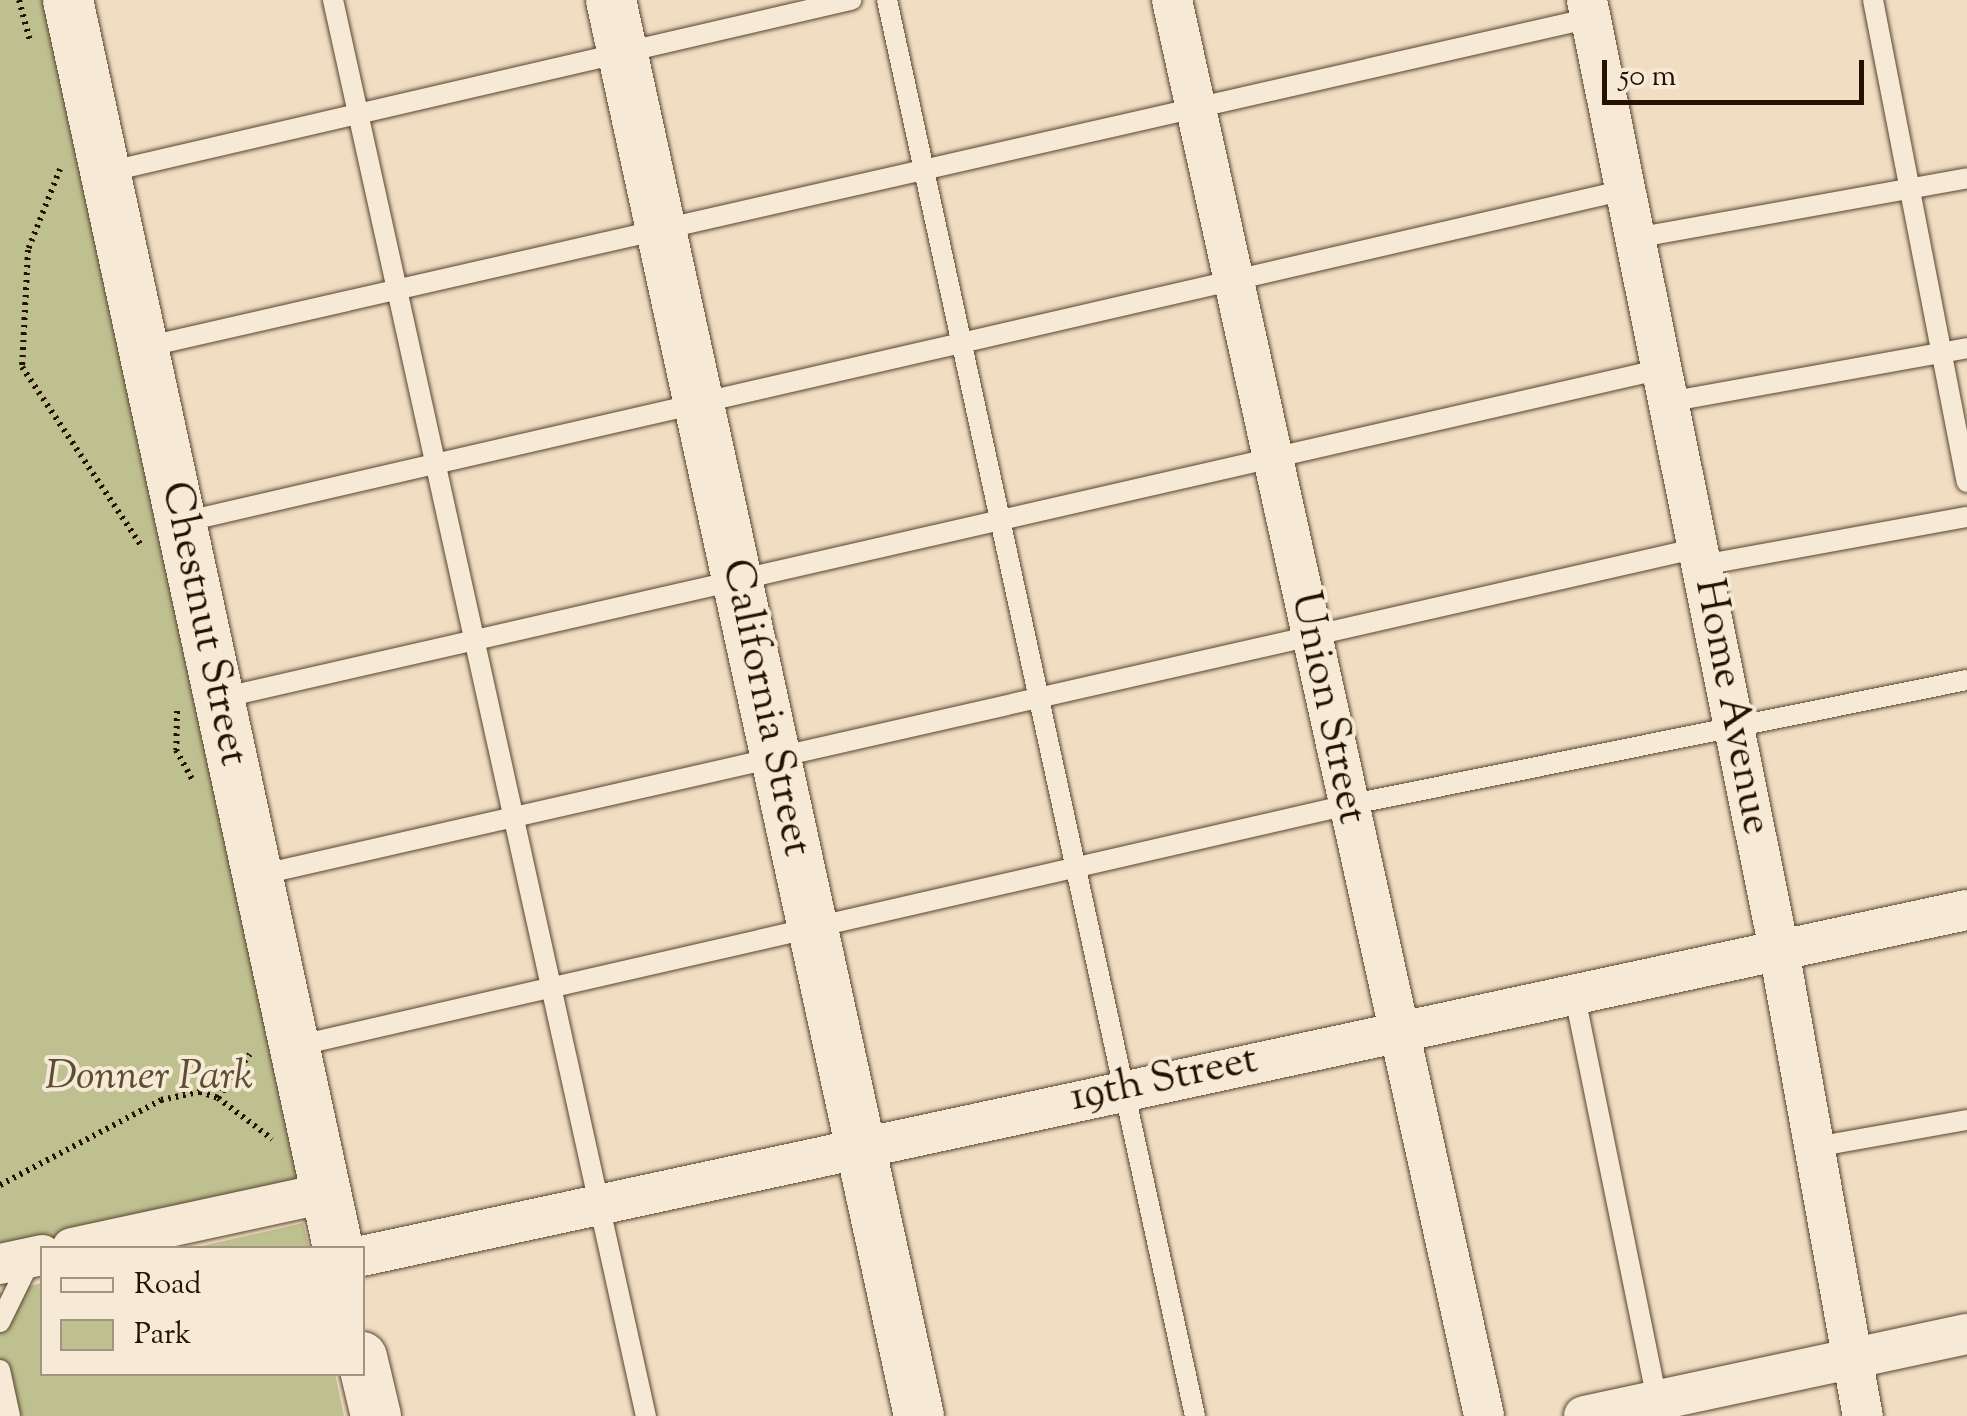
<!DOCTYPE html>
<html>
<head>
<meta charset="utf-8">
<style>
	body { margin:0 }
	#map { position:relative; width:1967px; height:1416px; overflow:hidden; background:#f1dec2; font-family:"Sorts Mill Goudy",serif }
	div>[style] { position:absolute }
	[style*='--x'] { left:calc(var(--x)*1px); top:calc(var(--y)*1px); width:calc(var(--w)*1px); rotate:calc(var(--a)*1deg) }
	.green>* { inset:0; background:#bec090 }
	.path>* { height:6px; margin-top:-3px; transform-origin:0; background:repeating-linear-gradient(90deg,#261000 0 2.5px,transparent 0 7.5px) }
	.roads { filter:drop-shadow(0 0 2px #594430) drop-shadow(0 0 2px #594430) }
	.service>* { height:20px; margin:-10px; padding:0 10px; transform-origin:10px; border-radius:10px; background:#f6ead7 }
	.minor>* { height:40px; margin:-20px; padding:0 20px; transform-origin:20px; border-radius:20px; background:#f6ead7 }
	.tertiary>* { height:50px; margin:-25px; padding:0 25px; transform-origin:25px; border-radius:25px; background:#f6ead7 }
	span { translate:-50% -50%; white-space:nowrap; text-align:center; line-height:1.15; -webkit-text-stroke:8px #f6ead7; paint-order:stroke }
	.street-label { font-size:42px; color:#261000 }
	.park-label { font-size:42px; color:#5b4e32; font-style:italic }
	.legend { position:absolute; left:40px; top:1246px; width:325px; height:130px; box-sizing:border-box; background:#f6ead7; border:2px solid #a39381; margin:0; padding:12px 18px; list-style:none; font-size:30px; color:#261000 }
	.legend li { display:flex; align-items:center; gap:20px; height:50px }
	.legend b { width:50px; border:2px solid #a39381 }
	.scale { position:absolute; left:1602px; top:60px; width:262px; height:45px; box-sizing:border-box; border:5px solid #261000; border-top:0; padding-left:12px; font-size:30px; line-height:35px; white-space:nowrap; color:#261000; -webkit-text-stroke:8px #f6ead7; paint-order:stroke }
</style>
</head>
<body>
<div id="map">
	<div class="green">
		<div style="clip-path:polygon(0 0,68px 0,326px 1193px,0 1264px)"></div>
		<div style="clip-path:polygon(303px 1223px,309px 1248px,193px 1248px)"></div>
		<div style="clip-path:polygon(42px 1283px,42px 1374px,335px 1374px,344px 1416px,0 1416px,0 1293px)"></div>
	</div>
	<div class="path">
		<div style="--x:19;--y:0;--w:42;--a:75"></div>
		<div style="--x:60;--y:169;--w:87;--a:111.6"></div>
		<div style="--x:28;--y:250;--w:117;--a:92.9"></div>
		<div style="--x:22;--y:367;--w:213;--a:56.3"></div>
		<div style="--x:177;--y:711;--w:39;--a:91"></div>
		<div style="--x:176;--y:750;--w:33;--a:61"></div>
		<div style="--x:218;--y:1098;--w:68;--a:37.2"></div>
		<div style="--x:0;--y:1185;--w:182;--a:-27.8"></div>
		<div style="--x:161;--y:1100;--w:40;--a:-12"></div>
		<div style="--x:200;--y:1092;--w:19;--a:18"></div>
		<div style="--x:218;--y:1098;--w:54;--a:-54"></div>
	</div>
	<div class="roads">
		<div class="service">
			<div style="--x:333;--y:0;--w:1450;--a:77.54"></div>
			<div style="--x:887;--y:0;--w:1449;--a:77.73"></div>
			<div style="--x:1873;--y:0;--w:491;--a:79"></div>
			<div style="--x:107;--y:172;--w:764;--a:-13.02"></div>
			<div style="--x:1635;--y:238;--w:337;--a:-10.2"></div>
			<div style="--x:145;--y:347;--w:1483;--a:-12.82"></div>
			<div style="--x:1668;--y:402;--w:304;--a:-10.2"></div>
			<div style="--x:183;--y:522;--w:1481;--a:-12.96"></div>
			<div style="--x:1702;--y:565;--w:269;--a:-10.3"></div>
			<div style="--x:221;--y:698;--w:1478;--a:-12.86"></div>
			<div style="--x:259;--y:875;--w:1476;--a:-12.8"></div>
			<div style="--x:1574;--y:992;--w:415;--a:78.5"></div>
			<div style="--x:296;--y:1046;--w:1079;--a:-12.9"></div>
			<div style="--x:1348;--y:805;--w:631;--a:-11.42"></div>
			<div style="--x:1815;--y:1147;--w:154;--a:-10.1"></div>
			<div style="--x:0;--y:1322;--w:72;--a:-63.8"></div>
			<div style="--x:0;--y:1370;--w:47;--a:77.7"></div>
		</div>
		<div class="minor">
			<div style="--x:1172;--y:0;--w:1450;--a:77.57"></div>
			<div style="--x:1587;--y:0;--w:964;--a:78.57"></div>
			<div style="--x:1778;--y:945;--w:479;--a:79.8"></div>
			<div style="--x:72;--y:1248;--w:260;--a:-12.2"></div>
			<div style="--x:362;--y:1256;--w:1642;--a:-12.17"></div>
			<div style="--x:0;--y:1264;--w:43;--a:-12.1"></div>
			<div style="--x:1584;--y:1416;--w:392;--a:-12.1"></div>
		</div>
		<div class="tertiary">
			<div style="--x:68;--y:0;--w:1277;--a:77.79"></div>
			<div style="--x:611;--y:0;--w:1449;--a:77.73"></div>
			<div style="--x:362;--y:1357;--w:61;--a:76.7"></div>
		</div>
	</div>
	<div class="street-label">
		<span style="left:203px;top:624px;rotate:78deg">Chestnut Street</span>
		<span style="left:1731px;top:707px;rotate:79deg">Home Avenue</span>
		<span style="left:765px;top:708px;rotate:78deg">California Street</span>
		<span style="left:1327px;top:708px;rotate:78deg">Union Street</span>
		<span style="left:1164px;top:1080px;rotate:-12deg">19th Street</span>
	</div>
	<div class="park-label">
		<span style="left:149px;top:1078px">Donner Park</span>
	</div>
	<ul class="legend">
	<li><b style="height:12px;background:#f6ead7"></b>Road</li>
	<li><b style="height:28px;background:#bec090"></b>Park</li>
	</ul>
	<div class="scale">50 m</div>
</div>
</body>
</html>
